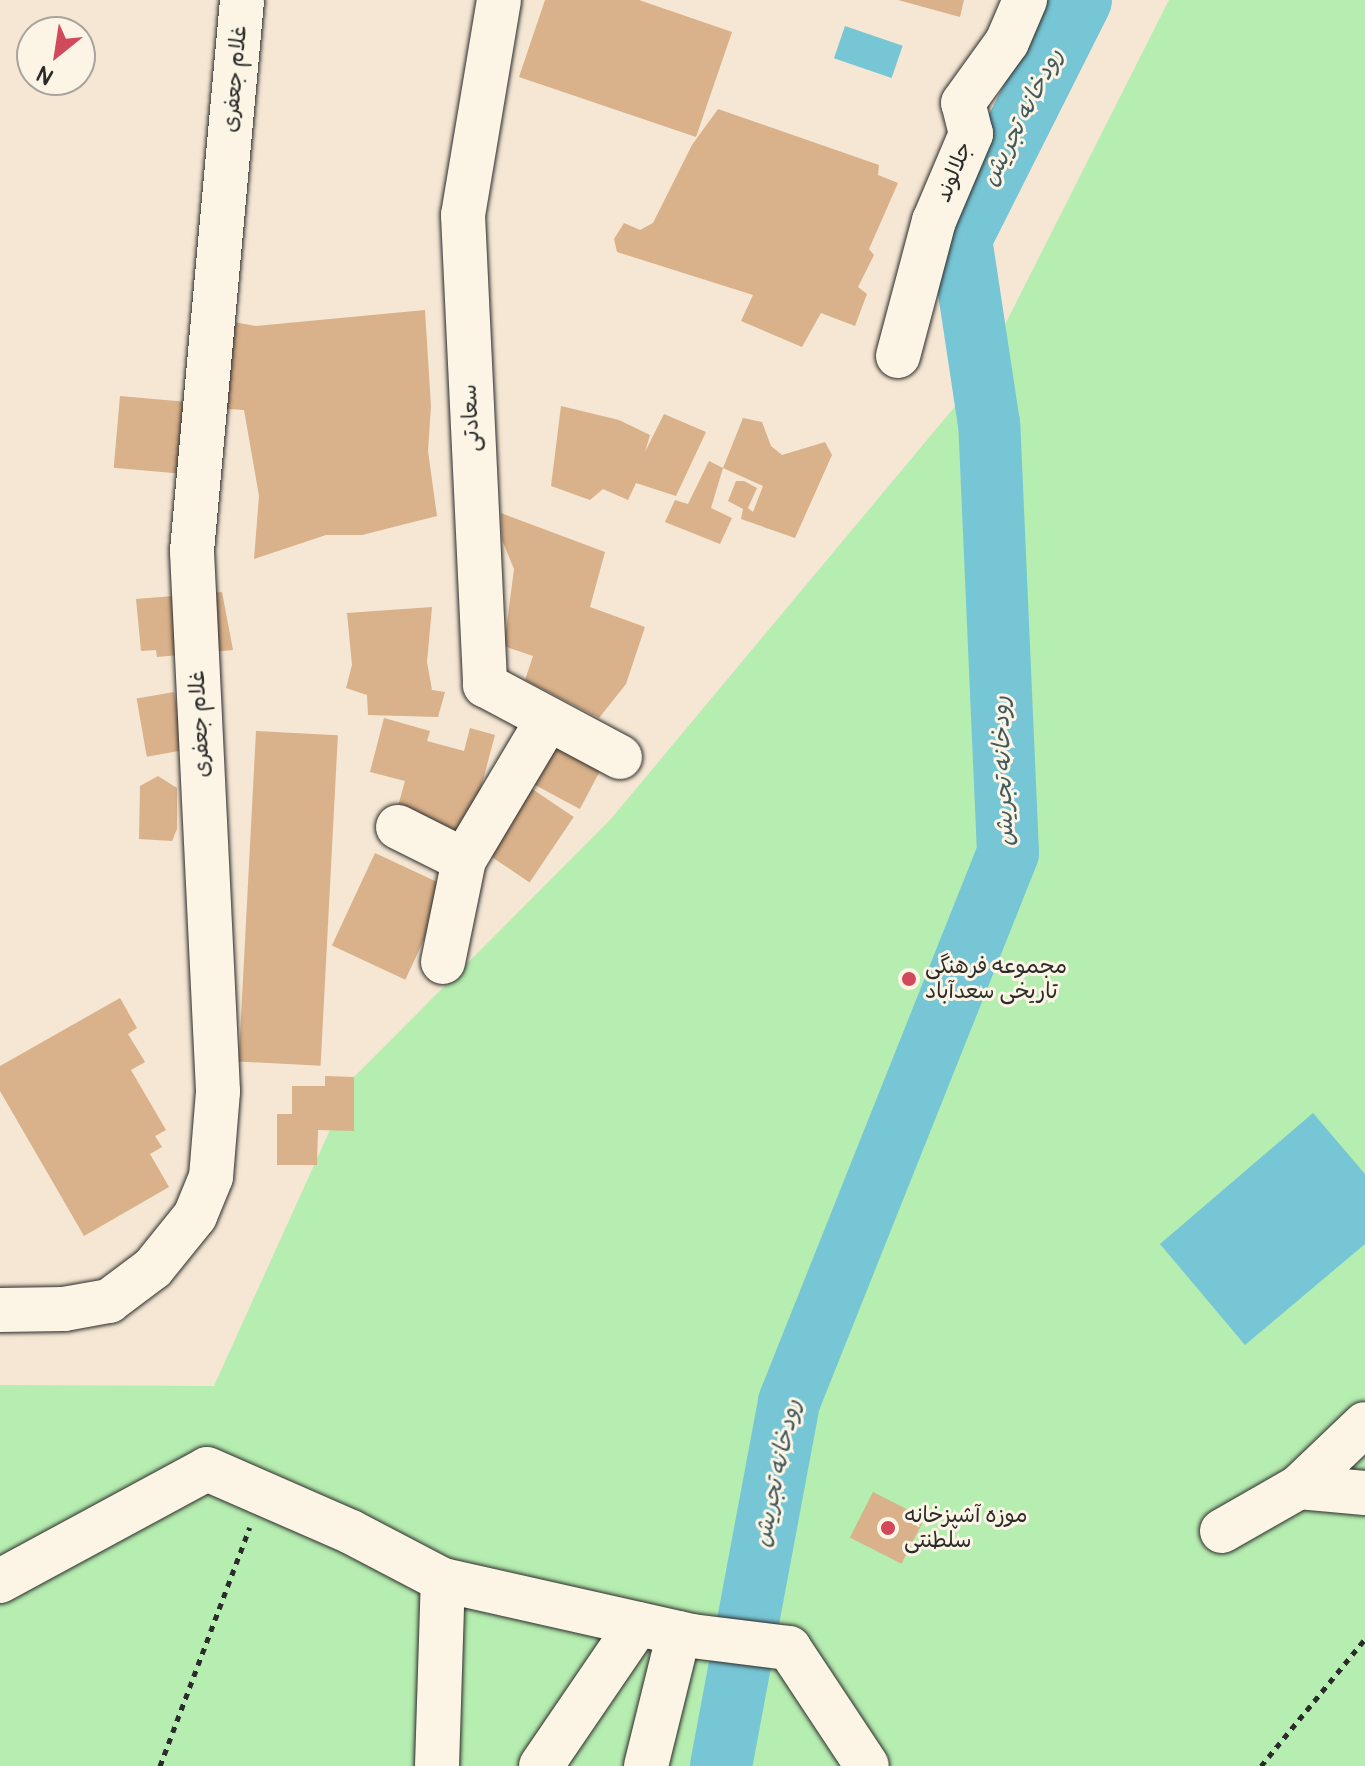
<!DOCTYPE html>
<html>
<head>
<meta charset="utf-8">
<style>
	body { margin:0 }
	#map { position:relative; width:1365px; height:1766px; overflow:hidden; background:#f5e7d3; font-family:Pangolin,"Playpen Sans Arabic",sans-serif }
	div>[style] { position:absolute }
	[style*='--x'] { left:calc(var(--x)*1px); top:calc(var(--y)*1px); width:calc(var(--w)*1px); rotate:calc(var(--a)*1deg) }
	.green>* { inset:0; background:#b6edb0 }
	.water>* { inset:0; background:#77c6d5; transform-origin:0 0 }
	.river>* { height:62px; margin:-31px; padding:0 31px; transform-origin:31px; border-radius:31px; background:#77c6d5 }
	.building>* { inset:0; background:#d9b18a; transform-origin:0 0 }
	.path>* { height:5px; margin-top:-2.5px; transform-origin:0; background:repeating-linear-gradient(90deg,#2b2b2b 0 6px,transparent 0 12px) }
	.roads { filter:drop-shadow(0 0 2px #2b2b2b) drop-shadow(0 0 2px #2b2b2b) }
	.minor>* { height:44px; margin:-22px; padding:0 22px; transform-origin:22px; border-radius:22px; background:#fcf5e5 }
	.major>* { height:44px; margin:-22px; padding:0 22px; transform-origin:22px; border-radius:22px; background:#fcf5e5 }
	.dots>* { width:22px; height:22px; translate:-50% -50%; box-sizing:border-box; border:4px solid #fcf5e5; border-radius:50% }
	span { translate:-50% -50%; white-space:nowrap; text-align:center; line-height:1.15; -webkit-text-stroke:6px #fcf5e5; paint-order:stroke }
	.street-label { font-size:22px; color:#2b2b2b }
	.poi-label { font-size:22px; color:#2b2b2b }
	.left { translate:0 -50%; text-align:left }
	.water-label { font-size:24px; color:#425a5e; font-style:italic }
	.north { position:absolute; left:16px; top:16px; width:80px; height:80px; box-sizing:border-box; background:#fcf5e5; border:2px solid #a8a49b; border-radius:50%; rotate:210deg; font-size:22px; font-weight:700; line-height:32px; text-align:center; color:#2b2b2b }
	.north::after { content:''; display:block; margin:auto; width:28px; height:36px; background:#d1495b; clip-path:polygon(50% 0,100% 100%,50% 72%,0 100%) }
</style>
</head>
<body>
<div id="map">
	<div class="green">
		<div style="clip-path:polygon(1169px 0,1365px 0,1365px 1766px,0 1766px,0 1385px,214px 1386px,354px 1077px,610px 820px,977px 380px)"></div>
	</div>
	<div class="water">
		<div style="left:845px;top:26px;width:61px;height:34px;rotate:19deg"></div>
		<div style="clip-path:polygon(1313px 1113px,1365px 1174px,1365px 1244px,1245px 1345px,1160px 1244px)"></div>
	</div>
	<div class="river">
		<div style="--x:721;--y:1766;--w:370;--a:-79.4"></div>
		<div style="--x:789;--y:1402;--w:591;--a:-68.25"></div>
		<div style="--x:1008;--y:853;--w:429;--a:-92.5"></div>
		<div style="--x:989;--y:424;--w:187;--a:-98.6"></div>
		<div style="--x:961;--y:239;--w:267;--a:-63.3"></div>
	</div>
	<div class="building">
		<div style="clip-path:polygon(545px 0,639px 0,732px 32px,696px 137px,519px 77px)"></div>
		<div style="clip-path:polygon(898px 0,964px 0,960px 17px)"></div>
		<div style="clip-path:polygon(718px 109px,879px 165px,878px 175px,898px 183px,869px 249px,874px 255px,858px 287px,867px 294px,855px 326px,821px 313px,802px 347px,741px 321px,753px 295px,617px 252px,614px 239px,624px 223px,640px 230px,653px 223px,692px 145px)"></div>
		<div style="clip-path:polygon(425px 310px,431px 406px,428px 451px,437px 516px,362px 535px,326px 535px,254px 559px,259px 496px,244px 410px,198px 407px,198px 388px,185px 378px,204px 317px,256px 326px)"></div>
		<div style="left:120px;top:396px;width:74px;height:72px;rotate:5deg"></div>
		<div style="clip-path:polygon(561px 406px,619px 420px,650px 435px,645px 452px,664px 414px,706px 432px,676px 496px,636px 483px,628px 500px,603px 489px,590px 500px,551px 486px)"></div>
		<div style="clip-path:polygon(743px 418px,762px 422px,771px 446px,782px 455px,825px 442px,832px 455px,795px 538px,741px 519px,743px 509px,728px 501px,736px 481px,744px 481px,757px 488px,748px 508px,753px 512px,763px 486px,723px 468px)"></div>
		<div style="clip-path:polygon(709px 461px,723px 468px,711px 508px,732px 518px,720px 544px,665px 522px,675px 500px,688px 504px)"></div>
		<div style="clip-path:polygon(501px 513px,605px 552px,590px 607px,645px 627px,626px 684px,599px 718px,525px 680px,533px 656px,504px 646px,514px 569px,502px 540px)"></div>
		<div style="clip-path:polygon(222px 592px,233px 650px,157px 657px,156px 650px,141px 651px,136px 599px)"></div>
		<div style="clip-path:polygon(432px 607px,427px 662px,432px 690px,445px 692px,438px 717px,368px 715px,367px 695px,346px 688px,352px 665px,347px 613px)"></div>
		<div style="left:174px;top:692px;width:59px;height:38px;rotate:80deg"></div>
		<div style="clip-path:polygon(384px 718px,430px 731px,427px 741px,464px 751px,470px 728px,495px 735px,466px 844px,393px 824px,405px 781px,370px 772px)"></div>
		<div style="left:256px;top:731px;width:82px;height:331px;rotate:3deg"></div>
		<div style="left:544px;top:740px;width:64px;height:44px;rotate:28deg"></div>
		<div style="clip-path:polygon(158px 776px,177px 788px,177px 829px,172px 841px,139px 839px,140px 786px)"></div>
		<div style="left:519px;top:780px;width:66px;height:79px;rotate:34deg"></div>
		<div style="left:375px;top:853px;width:81px;height:102px;rotate:25deg"></div>
		<div style="clip-path:polygon(120px 998px,137px 1028px,128px 1034px,145px 1062px,131px 1070px,166px 1130px,155px 1136px,162px 1147px,150px 1154px,169px 1187px,84px 1236px,0 1091px,0 1066px)"></div>
		<div style="clip-path:polygon(325px 1076px,354px 1077px,354px 1131px,318px 1130px,317px 1165px,277px 1165px,277px 1114px,292px 1114px,292px 1086px,325px 1086px)"></div>
		<div style="left:873px;top:1492px;width:58px;height:51px;rotate:27deg"></div>
	</div>
	<div class="path">
		<div style="--x:160;--y:1766;--w:255;--a:-69.4"></div>
		<div style="--x:1261;--y:1766;--w:164;--a:-50.7"></div>
	</div>
	<div class="roads">
		<div class="minor">
			<div style="--x:499;--y:0;--w:218;--a:99.5"></div>
			<div style="--x:463;--y:215;--w:471;--a:87.3"></div>
			<div style="--x:485;--y:685;--w:153;--a:28.1"></div>
			<div style="--x:898;--y:356;--w:140;--a:-75.1"></div>
			<div style="--x:934;--y:221;--w:95;--a:-67"></div>
			<div style="--x:971;--y:134;--w:32;--a:-104"></div>
			<div style="--x:963;--y:103;--w:75;--a:-54.2"></div>
			<div style="--x:1007;--y:42;--w:46;--a:-66.8"></div>
			<div style="--x:398;--y:827;--w:74;--a:26.6"></div>
			<div style="--x:443;--y:962;--w:104;--a:-78.4"></div>
			<div style="--x:464;--y:860;--w:164;--a:-59.2"></div>
			<div style="--x:1299;--y:1487;--w:66;--a:5.2"></div>
			<div style="--x:1222;--y:1531;--w:89;--a:-29.7"></div>
			<div style="--x:1299;--y:1487;--w:91;--a:-43.7"></div>
			<div style="--x:0;--y:1581;--w:235;--a:-28.4"></div>
			<div style="--x:207;--y:1469;--w:157;--a:23.6"></div>
			<div style="--x:351;--y:1532;--w:104;--a:27.6"></div>
			<div style="--x:443;--y:1580;--w:255;--a:12.7"></div>
			<div style="--x:692;--y:1636;--w:98;--a:7.1"></div>
			<div style="--x:789;--y:1648;--w:141;--a:56.5"></div>
			<div style="--x:437;--y:1766;--w:186;--a:-88.2"></div>
			<div style="--x:541;--y:1766;--w:172;--a:-55.7"></div>
			<div style="--x:646;--y:1766;--w:137;--a:-76.1"></div>
		</div>
		<div class="major">
			<div style="--x:0;--y:1310;--w:64;--a:-0.9"></div>
			<div style="--x:64;--y:1309;--w:46;--a:-10.1"></div>
			<div style="--x:109;--y:1301;--w:55;--a:-36.9"></div>
			<div style="--x:153;--y:1268;--w:67;--a:-51.1"></div>
			<div style="--x:195;--y:1216;--w:42;--a:-67.7"></div>
			<div style="--x:211;--y:1177;--w:86;--a:-85.3"></div>
			<div style="--x:218;--y:1091;--w:541;--a:-92.76"></div>
			<div style="--x:192;--y:551;--w:553;--a:-84.81"></div>
		</div>
	</div>
	<div class="dots">
		<div style="left:909px;top:979px;background:#d1495b"></div>
		<div style="left:888px;top:1528px;background:#d1495b"></div>
	</div>
	<div class="street-label">
		<span style="left:235px;top:79px;rotate:-85deg">غلام جعفری</span>
		<span style="left:954px;top:172px;rotate:-68deg">جلالوند</span>
		<span style="left:471px;top:418px;rotate:-93deg">سعادتی</span>
		<span style="left:200px;top:724px;rotate:-93deg">غلام جعفری</span>
	</div>
	<div class="poi-label">
		<span class="left" style="left:925px;top:979px">مجموعه فرهنگی<br>تاریخی سعدآباد</span>
		<span class="left" style="left:904px;top:1528px">موزه آشپزخانه<br>سلطنتی</span>
	</div>
	<div class="water-label">
		<span style="left:1022px;top:117px;rotate:-63deg">رودخانه تجریش</span>
		<span style="left:1003px;top:771px;rotate:-92deg">رودخانه تجریش</span>
		<span style="left:777px;top:1473px;rotate:-78deg">رودخانه تجریش</span>
	</div>
	<div class="north">N</div>
</div>
</body>
</html>
